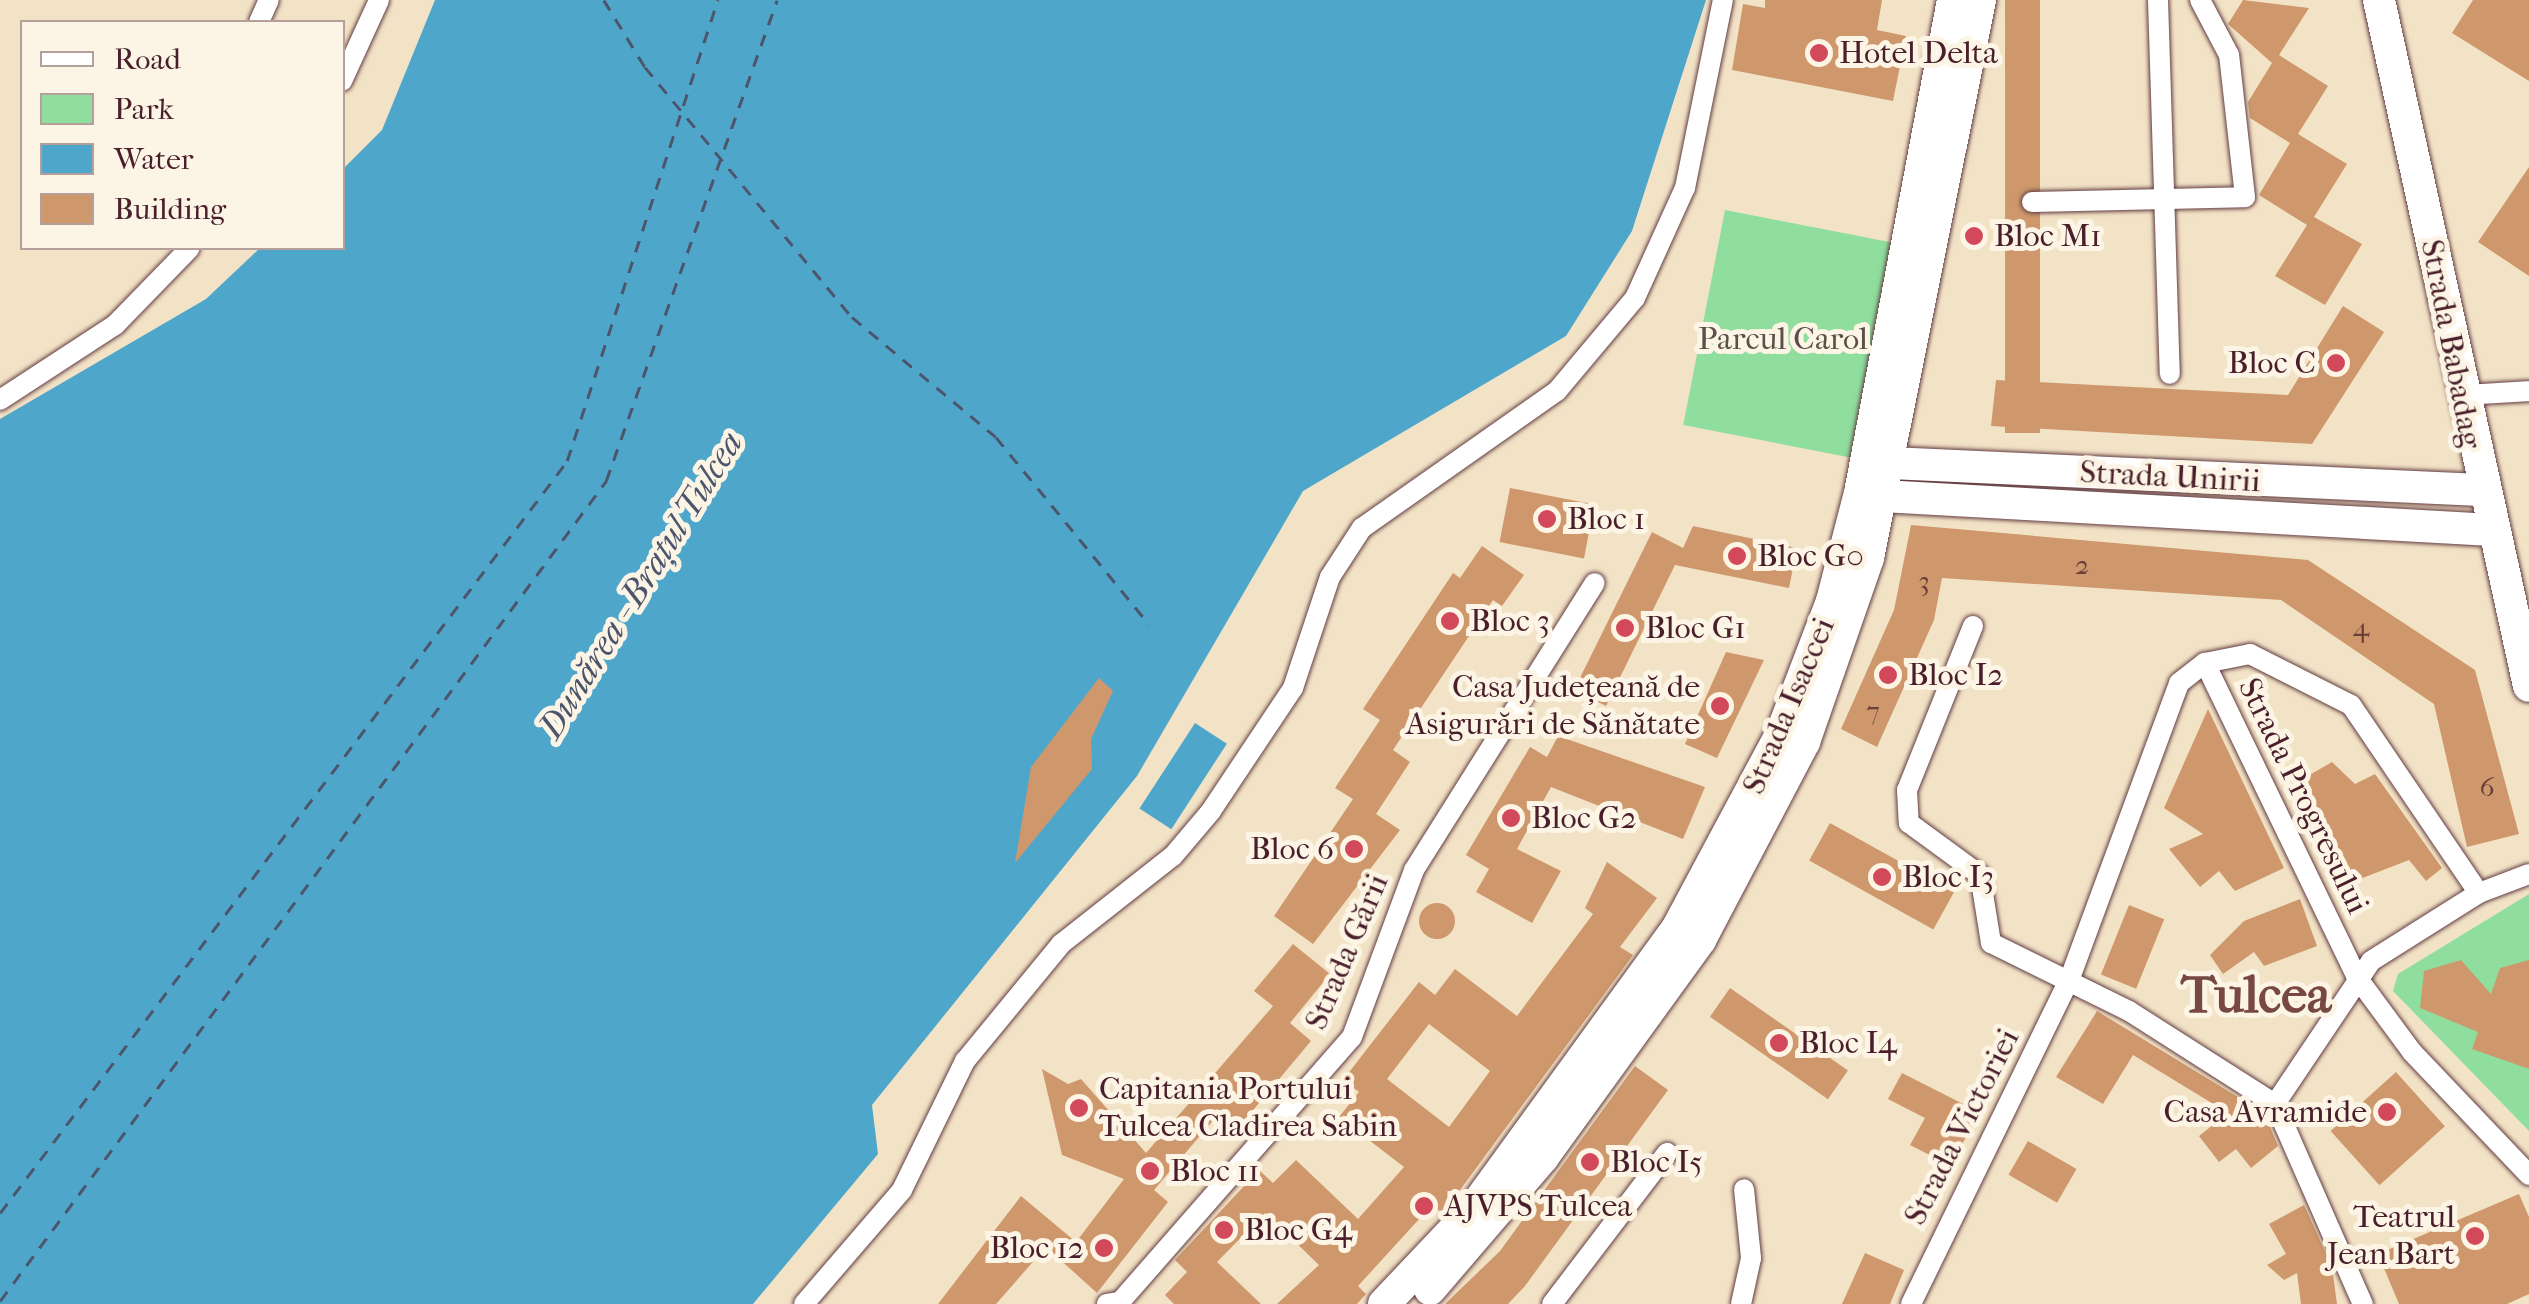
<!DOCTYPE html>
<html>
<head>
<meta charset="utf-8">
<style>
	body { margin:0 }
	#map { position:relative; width:2529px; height:1304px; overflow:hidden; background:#f3e3c6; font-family:"IM FELL French Canon",serif }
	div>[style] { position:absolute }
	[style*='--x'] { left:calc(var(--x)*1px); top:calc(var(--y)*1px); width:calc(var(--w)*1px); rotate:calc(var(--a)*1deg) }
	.green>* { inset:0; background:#8fde9e; transform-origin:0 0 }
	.water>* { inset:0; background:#4fa6cb; transform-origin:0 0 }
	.ferry>* { height:2.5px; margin-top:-1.25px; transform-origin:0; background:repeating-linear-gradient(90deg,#4c556b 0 12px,transparent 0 22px) }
	.building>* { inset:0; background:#ce986c; transform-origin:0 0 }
	.round { border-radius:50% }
	.roads { filter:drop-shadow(0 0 2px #633c42) drop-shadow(0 0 2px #633c42) }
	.street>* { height:20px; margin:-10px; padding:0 10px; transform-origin:10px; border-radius:10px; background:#fff }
	.primary>* { height:32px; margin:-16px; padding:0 16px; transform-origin:16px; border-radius:16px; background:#fff }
	.dots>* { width:28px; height:28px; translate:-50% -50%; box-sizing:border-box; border:5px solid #fcf5e5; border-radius:50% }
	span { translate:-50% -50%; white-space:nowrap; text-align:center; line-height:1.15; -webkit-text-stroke:10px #fcf5e5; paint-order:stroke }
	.number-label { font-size:28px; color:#6b3d3b }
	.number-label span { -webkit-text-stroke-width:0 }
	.poi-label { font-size:32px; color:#4a1f2b }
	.left { translate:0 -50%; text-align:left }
	.right { translate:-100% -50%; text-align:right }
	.park-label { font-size:32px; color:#5b4f48 }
	.street-label { font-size:32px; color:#4a1f2b }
	.water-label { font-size:35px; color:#4c556b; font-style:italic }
	.town-label { font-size:52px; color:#784942; font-weight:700 }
	.legend { position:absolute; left:20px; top:20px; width:325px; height:230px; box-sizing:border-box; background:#fcf5e5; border:2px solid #b59f9b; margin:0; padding:12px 18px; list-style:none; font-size:30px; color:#4a1f2b }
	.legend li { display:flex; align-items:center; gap:20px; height:50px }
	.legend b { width:50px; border:2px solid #b59f9b }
</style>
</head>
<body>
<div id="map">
	<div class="green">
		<div style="left:1725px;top:210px;width:170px;height:219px;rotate:11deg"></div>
		<div style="clip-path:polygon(2529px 894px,2529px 1131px,2393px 991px,2398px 974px)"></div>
	</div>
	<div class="water">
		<div style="clip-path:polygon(435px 0,1706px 0,1632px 231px,1566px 336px,1303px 491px,1137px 776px,872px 1105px,878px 1154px,753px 1304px,0 1304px,0 419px,206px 299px,260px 248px,342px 248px,343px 169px,382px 130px)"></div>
		<div style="left:1195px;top:723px;width:38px;height:102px;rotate:33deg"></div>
	</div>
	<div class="ferry">
		<div style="--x:604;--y:0;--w:79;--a:58.5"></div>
		<div style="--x:645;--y:67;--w:325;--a:50.4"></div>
		<div style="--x:852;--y:317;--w:187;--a:39.8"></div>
		<div style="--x:996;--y:437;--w:242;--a:50.7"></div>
		<div style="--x:0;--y:1213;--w:942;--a:-52.98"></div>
		<div style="--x:567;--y:461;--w:485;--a:-71.9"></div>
		<div style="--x:0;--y:1301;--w:1020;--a:-53.53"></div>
		<div style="--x:606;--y:481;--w:510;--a:-70.43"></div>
	</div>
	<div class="building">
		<div style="clip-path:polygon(1765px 0,1882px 0,1877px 30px,1906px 36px,1893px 101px,1732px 70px,1743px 4px,1765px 8px)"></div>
		<div style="left:2005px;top:0;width:35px;height:433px"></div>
		<div style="clip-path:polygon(2243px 0,2309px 8px,2279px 55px,2328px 86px,2298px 134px,2347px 164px,2314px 217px,2362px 244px,2325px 305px,2275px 276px,2307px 225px,2259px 195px,2290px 143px,2250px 118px,2248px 102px,2272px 63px,2228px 24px)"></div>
		<div style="clip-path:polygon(2473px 0,2529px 0,2529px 81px,2452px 33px)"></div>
		<div style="clip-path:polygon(2529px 167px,2529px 276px,2478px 242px)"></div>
		<div style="clip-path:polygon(2343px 306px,2384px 332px,2312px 444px,1991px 426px,1996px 380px,2288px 395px)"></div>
		<div style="left:1510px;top:488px;width:86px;height:55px;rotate:11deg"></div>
		<div style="clip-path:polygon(1911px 525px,2308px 560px,2475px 670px,2519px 834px,2467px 847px,2434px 704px,2281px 600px,1942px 578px,1934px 620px,1877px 747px,1841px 729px,1894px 610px)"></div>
		<div style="clip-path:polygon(1693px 526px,1797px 548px,1789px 588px,1675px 565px,1606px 706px,1574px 690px,1652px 532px,1683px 548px)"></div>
		<div style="clip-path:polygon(1482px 546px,1524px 575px,1502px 606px,1493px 600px,1393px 750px,1410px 762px,1376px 814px,1400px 830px,1313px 944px,1274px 916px,1353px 799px,1335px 788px,1380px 720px,1363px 709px,1453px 573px,1460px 578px)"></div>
		<div style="clip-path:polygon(1726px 652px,1764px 660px,1717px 758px,1685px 744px)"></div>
		<div style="clip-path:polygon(1099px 678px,1113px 691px,1091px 739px,1092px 769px,1015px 863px,1031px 767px)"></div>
		<div style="clip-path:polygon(2208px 709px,2284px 868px,2235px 891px,2219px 871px,2200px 887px,2169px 849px,2203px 834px,2164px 808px)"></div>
		<div style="clip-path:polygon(1558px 736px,1705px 787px,1683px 839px,1551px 787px,1517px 849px,1561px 871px,1532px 923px,1476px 892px,1489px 869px,1466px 855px,1530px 747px,1547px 757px)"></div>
		<div style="clip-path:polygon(2332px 762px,2355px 784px,2375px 774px,2442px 868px,2426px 881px,2409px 860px,2342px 886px,2292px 785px)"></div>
		<div style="left:1830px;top:823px;width:142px;height:43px;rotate:29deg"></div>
		<div style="clip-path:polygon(evenodd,1607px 862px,1657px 898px,1620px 947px,1633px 955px,1460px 1190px,1441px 1212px,1432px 1205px,1358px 1286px,1366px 1294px,1357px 1304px,1277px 1304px,1319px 1265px,1265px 1213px,1217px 1262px,1261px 1304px,1174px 1304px,1165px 1295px,1187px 1272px,1175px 1260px,1259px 1170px,1273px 1183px,1296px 1160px,1358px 1219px,1404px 1167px,1339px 1117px,1359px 1092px,1343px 1080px,1419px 982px,1435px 995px,1455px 969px,1517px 1016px,1593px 914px,1585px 908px,1607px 862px,1429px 1024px,1490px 1071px,1449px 1127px,1387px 1079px,1429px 1024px)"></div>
		<div style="clip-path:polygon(2300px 899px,2317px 946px,2264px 966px,2254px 952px,2223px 974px,2210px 955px,2244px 921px)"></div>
		<div class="round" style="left:1419px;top:903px;width:36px;height:36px"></div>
		<div style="left:2129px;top:905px;width:38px;height:75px;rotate:22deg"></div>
		<div style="clip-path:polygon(1293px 944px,1330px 974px,1290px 1023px,1311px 1041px,1234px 1133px,1216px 1117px,1154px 1190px,1168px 1202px,1097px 1293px,1046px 1247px,996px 1304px,938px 1304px,1021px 1196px,1076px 1242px,1124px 1179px,1062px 1155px,1042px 1069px,1068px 1084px,1081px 1079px,1146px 1153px,1273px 1006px,1254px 991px)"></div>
		<div style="clip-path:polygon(2461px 960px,2491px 994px,2500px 968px,2529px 960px,2529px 1069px,2472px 1049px,2478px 1032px,2420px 1008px,2424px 971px)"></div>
		<div style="left:1730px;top:988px;width:144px;height:35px;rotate:35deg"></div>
		<div style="clip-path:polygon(2097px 1011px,2264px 1113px,2278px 1146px,2251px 1168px,2236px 1149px,2219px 1162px,2199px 1136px,2228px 1113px,2133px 1055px,2103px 1104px,2056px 1077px)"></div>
		<div style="clip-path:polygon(1635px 1066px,1668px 1090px,1525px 1286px,1508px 1304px,1445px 1304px,1500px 1251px)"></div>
		<div style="left:2396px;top:1072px;width:73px;height:88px;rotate:48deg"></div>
		<div style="clip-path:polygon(1902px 1073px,1979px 1112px,1951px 1166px,1910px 1145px,1925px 1118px,1888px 1099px)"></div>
		<div style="left:2028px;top:1141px;width:56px;height:39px;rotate:30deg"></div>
		<div style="clip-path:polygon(2519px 1194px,2529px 1217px,2529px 1294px,2507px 1304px,2399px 1304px,2378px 1254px)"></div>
		<div style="clip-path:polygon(2304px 1205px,2332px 1267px,2337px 1304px,2301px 1304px,2297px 1273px,2284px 1280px,2267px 1265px,2286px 1254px,2269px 1224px)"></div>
		<div style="clip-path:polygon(1865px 1253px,1904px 1270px,1890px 1304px,1842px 1304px)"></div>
	</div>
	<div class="roads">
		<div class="street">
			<div style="--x:2158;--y:0;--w:374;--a:88.2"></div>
			<div style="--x:259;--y:22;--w:24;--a:-66"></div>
			<div style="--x:342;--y:81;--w:89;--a:-65.4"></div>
			<div style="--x:2032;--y:202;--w:213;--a:-1.3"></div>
			<div style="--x:2245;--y:197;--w:143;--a:-96.4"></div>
			<div style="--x:2229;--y:55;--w:62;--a:-117.8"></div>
			<div style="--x:2464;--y:395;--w:65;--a:-3.5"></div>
			<div style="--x:0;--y:400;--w:137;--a:-33.1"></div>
			<div style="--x:115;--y:325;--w:107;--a:-45.8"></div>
			<div style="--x:1973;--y:626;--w:177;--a:111.9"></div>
			<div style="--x:1907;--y:790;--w:33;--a:87"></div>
			<div style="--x:1909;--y:823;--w:88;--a:36.2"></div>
			<div style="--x:1980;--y:875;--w:69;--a:80.8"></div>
			<div style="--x:1991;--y:943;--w:154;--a:26.2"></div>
			<div style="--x:2129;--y:1011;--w:173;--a:32.5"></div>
			<div style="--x:2275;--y:1104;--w:219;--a:66.3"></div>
			<div style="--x:2205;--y:663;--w:348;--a:64.2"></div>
			<div style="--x:2356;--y:976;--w:94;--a:53.6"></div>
			<div style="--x:2412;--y:1052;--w:170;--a:46.4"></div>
			<div style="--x:2275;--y:1104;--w:172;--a:-56.1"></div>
			<div style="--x:2371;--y:961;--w:128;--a:-32.2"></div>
			<div style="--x:2479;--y:893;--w:53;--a:-20.8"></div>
			<div style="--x:804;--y:1304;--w:150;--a:-49.3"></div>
			<div style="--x:902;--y:1190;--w:144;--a:-64"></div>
			<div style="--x:965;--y:1061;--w:151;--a:-50.6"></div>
			<div style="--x:1061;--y:944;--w:142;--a:-38.2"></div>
			<div style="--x:1173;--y:856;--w:59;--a:-49.8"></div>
			<div style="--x:1211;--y:811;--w:148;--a:-56.3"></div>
			<div style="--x:1293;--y:688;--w:117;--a:-71.6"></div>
			<div style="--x:1330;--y:577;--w:59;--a:-56.9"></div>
			<div style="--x:1362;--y:528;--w:238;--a:-35.1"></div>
			<div style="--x:1557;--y:391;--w:121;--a:-50"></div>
			<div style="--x:1635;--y:298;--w:121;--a:-65.6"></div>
			<div style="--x:1685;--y:188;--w:192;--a:-78.6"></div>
			<div style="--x:1107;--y:1304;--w:13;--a:-9"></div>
			<div style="--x:1120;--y:1302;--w:352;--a:-48.8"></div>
			<div style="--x:1352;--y:1037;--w:178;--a:-69.6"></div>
			<div style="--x:1414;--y:870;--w:339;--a:-57.8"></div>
			<div style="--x:1552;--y:1304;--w:190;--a:-52.7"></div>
			<div style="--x:1741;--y:1304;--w:47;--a:-77.7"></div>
			<div style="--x:1751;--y:1258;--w:69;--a:-95.8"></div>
			<div style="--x:1911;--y:1304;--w:363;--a:-64"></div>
			<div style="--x:2070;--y:978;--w:314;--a:-69.7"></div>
			<div style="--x:2179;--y:683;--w:33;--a:-38"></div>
			<div style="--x:2205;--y:663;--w:46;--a:-11.3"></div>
			<div style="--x:2250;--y:654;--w:113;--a:26.8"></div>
			<div style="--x:2351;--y:705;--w:227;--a:55.8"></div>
		</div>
		<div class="primary">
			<div style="--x:2379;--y:0;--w:702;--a:77.67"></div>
			<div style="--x:1872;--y:472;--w:20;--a:-27"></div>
			<div style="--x:1890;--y:463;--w:591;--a:2.62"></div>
			<div style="--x:1882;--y:496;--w:611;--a:3.19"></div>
			<div style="--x:1430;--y:1289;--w:174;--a:-49.4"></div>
			<div style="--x:1543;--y:1157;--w:268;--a:-54.1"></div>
			<div style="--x:1700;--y:940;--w:224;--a:-62.3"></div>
			<div style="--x:1804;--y:742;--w:195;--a:-70.8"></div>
			<div style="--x:1868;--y:558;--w:569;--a:-78.65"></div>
			<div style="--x:1384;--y:1304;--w:128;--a:-46.6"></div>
			<div style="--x:1472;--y:1211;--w:349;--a:-54"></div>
			<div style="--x:1677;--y:929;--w:223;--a:-61.9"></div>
			<div style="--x:1782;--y:732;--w:140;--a:-69.1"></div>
			<div style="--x:1832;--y:601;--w:112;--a:-75.5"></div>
			<div style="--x:1860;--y:493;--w:502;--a:-79.32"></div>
		</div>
	</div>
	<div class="dots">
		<div style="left:1819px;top:53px;background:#d1495b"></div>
		<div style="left:1974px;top:236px;background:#d1495b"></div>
		<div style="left:2336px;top:363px;background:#d1495b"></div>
		<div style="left:1547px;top:519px;background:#d1495b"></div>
		<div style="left:1737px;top:556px;background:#d1495b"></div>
		<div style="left:1450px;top:621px;background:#d1495b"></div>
		<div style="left:1625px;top:628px;background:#d1495b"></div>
		<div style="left:1888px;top:675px;background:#d1495b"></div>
		<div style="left:1720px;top:706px;background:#d1495b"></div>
		<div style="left:1511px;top:818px;background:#d1495b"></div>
		<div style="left:1354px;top:849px;background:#d1495b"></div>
		<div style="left:1882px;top:877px;background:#d1495b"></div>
		<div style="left:1779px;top:1043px;background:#d1495b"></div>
		<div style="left:1079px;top:1108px;background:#d1495b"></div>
		<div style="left:2387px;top:1112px;background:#d1495b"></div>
		<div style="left:1590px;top:1162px;background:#d1495b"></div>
		<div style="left:1150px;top:1171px;background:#d1495b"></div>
		<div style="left:1424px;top:1206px;background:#d1495b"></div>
		<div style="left:1224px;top:1230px;background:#d1495b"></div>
		<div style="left:2475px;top:1236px;background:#d1495b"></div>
		<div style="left:1104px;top:1248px;background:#d1495b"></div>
	</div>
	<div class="number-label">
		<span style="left:2082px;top:565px">2</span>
		<span style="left:1924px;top:581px">3</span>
		<span style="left:2361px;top:627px">4</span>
		<span style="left:1873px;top:711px">7</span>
		<span style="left:2487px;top:787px">6</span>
	</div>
	<div class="poi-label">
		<span class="left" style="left:1839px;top:53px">Hotel Delta</span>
		<span class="left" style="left:1994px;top:236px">Bloc M1</span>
		<span class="right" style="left:2316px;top:363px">Bloc C</span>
		<span class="left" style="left:1567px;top:519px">Bloc 1</span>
		<span class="left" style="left:1757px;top:556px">Bloc G0</span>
		<span class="left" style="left:1470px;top:621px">Bloc 3</span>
		<span class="left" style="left:1645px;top:628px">Bloc G1</span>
		<span class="left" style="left:1908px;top:675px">Bloc I2</span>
		<span class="right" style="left:1700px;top:706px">Casa Județeană de<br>Asigurări de Sănătate</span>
		<span class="left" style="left:1531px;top:818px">Bloc G2</span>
		<span class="right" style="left:1334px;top:849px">Bloc 6</span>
		<span class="left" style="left:1902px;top:877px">Bloc I3</span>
		<span class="left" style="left:1799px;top:1043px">Bloc I4</span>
		<span class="left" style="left:1099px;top:1108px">Capitania Portului<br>Tulcea Cladirea Sabin</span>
		<span class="right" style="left:2367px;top:1112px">Casa Avramide</span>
		<span class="left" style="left:1610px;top:1162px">Bloc I5</span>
		<span class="left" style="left:1170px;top:1171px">Bloc 11</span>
		<span class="left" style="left:1444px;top:1206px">AJVPS Tulcea</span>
		<span class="right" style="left:2455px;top:1236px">Teatrul<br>Jean Bart</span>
		<span class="left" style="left:1244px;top:1230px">Bloc G4</span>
		<span class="right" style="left:1084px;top:1248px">Bloc 12</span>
	</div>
	<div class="park-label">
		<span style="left:1783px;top:339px">Parcul Carol</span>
	</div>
	<div class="street-label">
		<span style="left:2451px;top:344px;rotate:79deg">Strada Babadag</span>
		<span style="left:2170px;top:477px;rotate:3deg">Strada Unirii</span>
		<span style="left:1789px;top:706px;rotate:-67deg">Strada Isaccei</span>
		<span style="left:2303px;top:796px;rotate:64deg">Strada Progresului</span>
		<span style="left:1347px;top:952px;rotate:-67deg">Strada Gării</span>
		<span style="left:1962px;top:1127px;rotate:-63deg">Strada Victoriei</span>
	</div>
	<div class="water-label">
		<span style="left:641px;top:585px;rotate:-58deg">Dunărea - Brațul Tulcea</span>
	</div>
	<div class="town-label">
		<span style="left:2256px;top:996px">Tulcea</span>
	</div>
	<ul class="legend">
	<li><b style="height:12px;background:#fff"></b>Road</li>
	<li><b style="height:28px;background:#8fde9e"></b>Park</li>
	<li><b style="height:28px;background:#4fa6cb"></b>Water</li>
	<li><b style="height:28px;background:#ce986c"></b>Building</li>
	</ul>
</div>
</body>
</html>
